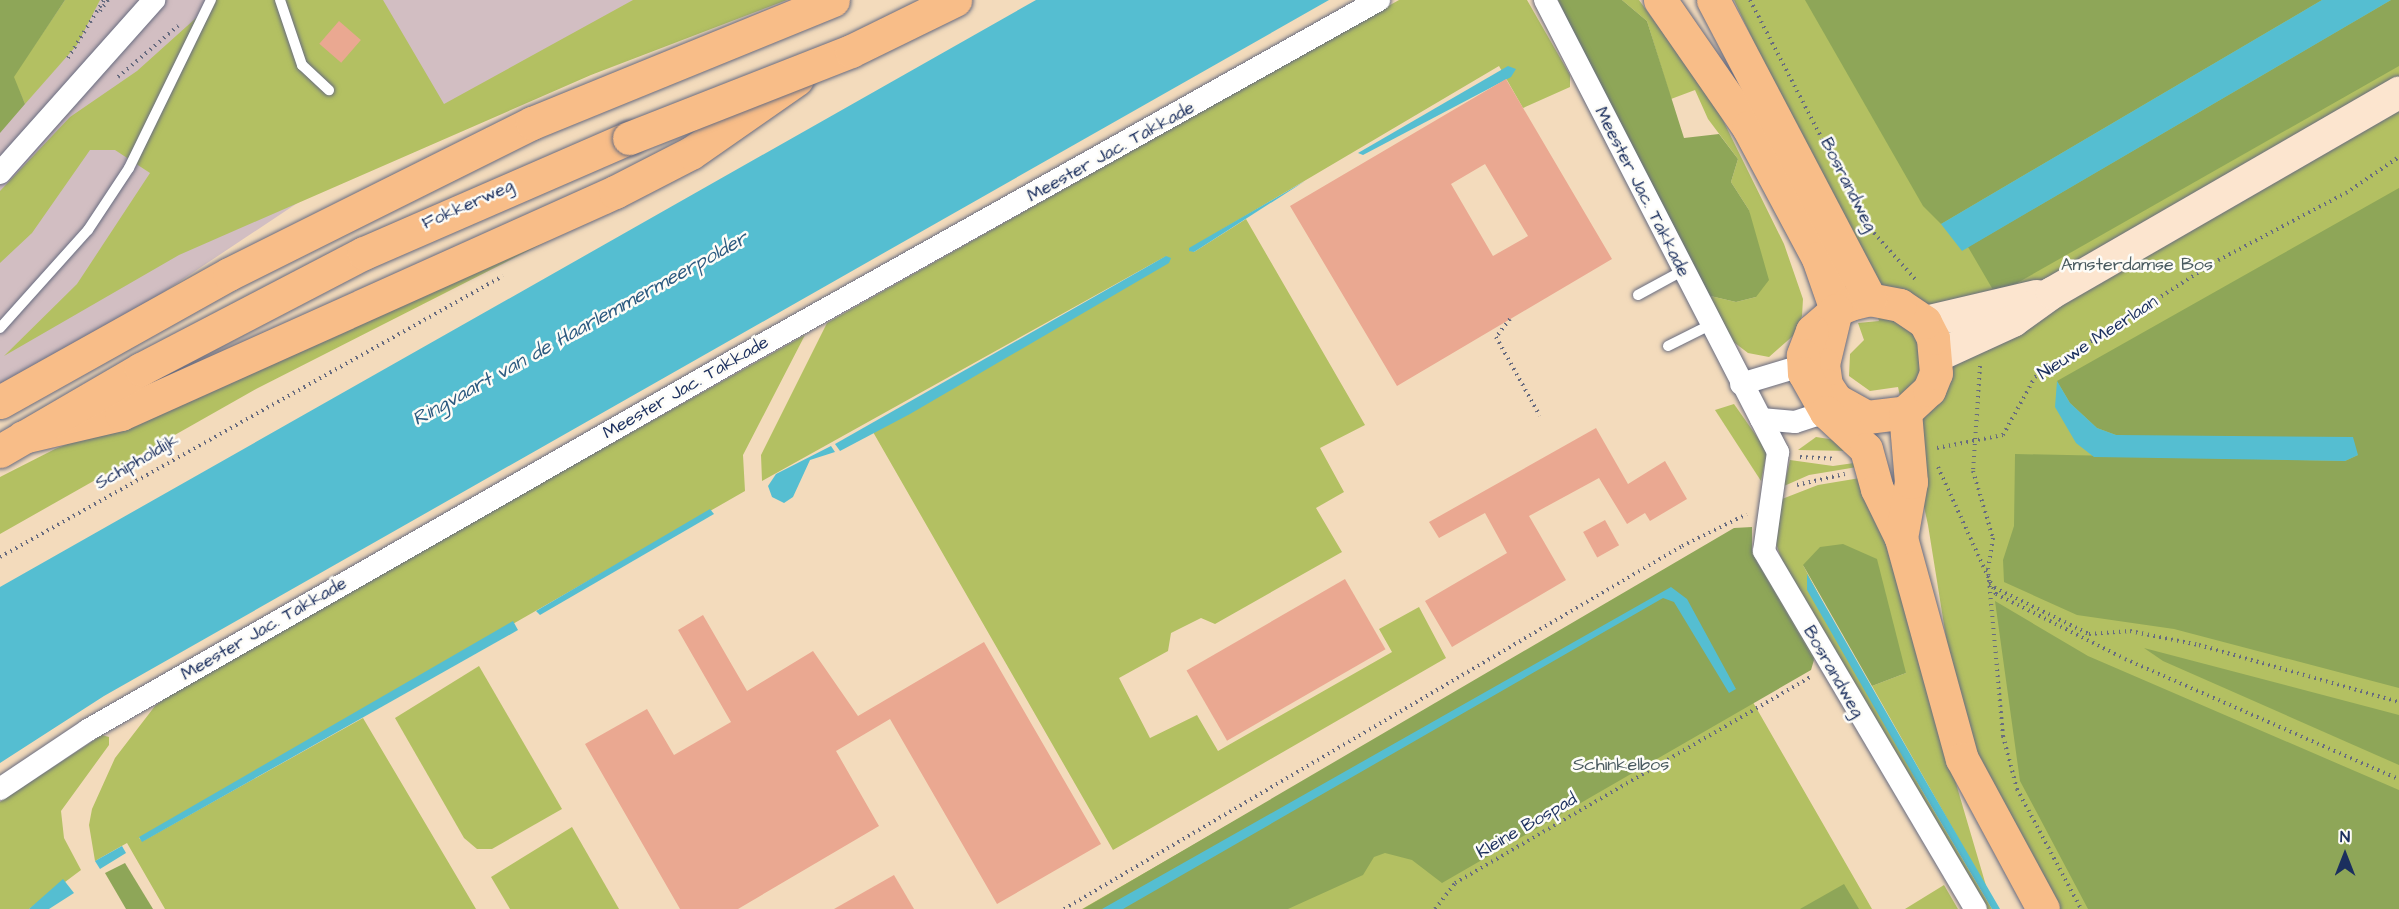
<!DOCTYPE html>
<html>
<head>
<meta charset="utf-8">
<style>
	body { margin:0 }
	#map { position:relative; width:2399px; height:909px; overflow:hidden; background:#f3dbbc; font-family:"Architects Daughter",sans-serif }
	div>[style] { position:absolute }
	[style*='--x'] { left:calc(var(--x)*1px); top:calc(var(--y)*1px); width:calc(var(--w)*1px); rotate:calc(var(--a)*1deg) }
	.industrial>* { inset:0; background:#d2bec2 }
	.green>* { inset:0; background:#b3c062 }
	.forest>* { inset:0; background:#8ea658 }
	.water>* { inset:0; background:#55bed1 }
	.building>* { inset:0; background:#eaa891; transform-origin:0 0 }
	.path>* { height:4px; margin-top:-2px; transform-origin:0; background:repeating-linear-gradient(90deg,#676b7f 0 1.5px,transparent 0 6px) }
	.roads { filter:drop-shadow(0 0 2px #676b7f) drop-shadow(0 0 2px #676b7f) }
	.lane>* { height:10px; margin:-5px; padding:0 5px; transform-origin:5px; border-radius:5px; background:#fff }
	.street>* { height:22px; margin:-11px; padding:0 11px; transform-origin:11px; border-radius:11px; background:#fff }
	.secondary>* { height:32px; margin:-16px; padding:0 16px; transform-origin:16px; border-radius:16px; background:#fce5cf }
	.primary>* { height:33px; margin:-16.5px; padding:0 16.5px; transform-origin:16.5px; border-radius:16.5px; background:#f8bd88 }
	.bridges { filter:drop-shadow(0 0 2px #676b7f) drop-shadow(0 0 2px #676b7f) }
	.primary-bridge>* { height:33px; margin:-16.5px; padding:0 16.5px; transform-origin:16.5px; border-radius:16.5px; background:#f8bd88 }
	span { translate:-50% -50%; white-space:nowrap; text-align:center; line-height:1.15; -webkit-text-stroke:5px #fdfcf7; paint-order:stroke }
	.street-label { font-size:18px; color:#1b2f5e }
	.park-label { font-size:18px; color:#495a5f }
	.water-label { font-size:20px; color:#2c5a80; font-style:italic }
	.north { position:absolute; left:2315px; top:825px; width:60px; height:60px; -webkit-text-stroke:4px #fdfcf7; paint-order:stroke; rotate:0deg; font-size:16px; font-weight:700; line-height:24px; text-align:center; color:#1b2f5e }
	.north::after { content:''; display:block; margin:auto; width:21px; height:27px; background:#1b2f5e; clip-path:polygon(50% 0,100% 100%,50% 72%,0 100%) }
</style>
</head>
<body>
<div id="map">
	<div class="industrial">
		<div style="clip-path:polygon(0 0,679px 0,353px 166px,0 401px)"></div>
	</div>
	<div class="green">
		<div style="clip-path:polygon(65px 0,100px 0,77px 45px,25px 104px,13px 77px)"></div>
		<div style="clip-path:polygon(216px 0,383px 0,444px 104px,633px 0,787px 0,591px 75px,179px 255px,4px 356px,77px 284px,150px 173px,115px 150px,90px 150px,32px 233px,0 263px,0 191px,70px 117px,137px 71px)"></div>
		<div style="clip-path:polygon(1399px 0,1527px 0,1570px 75px,1570px 87px,1523px 108px,1499px 66px,1189px 249px,1194px 252px,1246px 219px,1365px 425px,1320px 448px,1344px 492px,1316px 508px,1342px 552px,1215px 624px,1201px 618px,1171px 633px,1168px 651px,1119px 678px,1150px 738px,1197px 715px,1218px 751px,1392px 652px,1379px 629px,1419px 607px,1446px 658px,1113px 850px,873px 432px,1168px 255px,762px 481px,761px 455px,827px 323px)"></div>
		<div style="clip-path:polygon(1622px 0,1639px 0,1715px 104px,1784px 244px,1803px 299px,1802px 316px,1794px 335px,1769px 357px,1748px 353px,1731px 340px,1706px 295px,1736px 302px,1756px 297px,1749px 210px,1731px 182px,1738px 159px,1708px 119px,1695px 90px,1671px 99px,1647px 21px)"></div>
		<div style="clip-path:polygon(1734px 0,2399px 0,2399px 909px,2046px 909px,1966px 762px,1928px 525px,1898px 387px,1870px 391px,1849px 376px,1850px 354px,1864px 340px,1858px 323px,1879px 321px,1870px 288px)"></div>
		<div style="clip-path:polygon(575px 227px,256px 389px,0 534px,0 477px,55px 449px,243px 375px)"></div>
		<div style="clip-path:polygon(805px 335px,743px 455px,745px 491px,139px 838px,143px 841px,363px 718px,476px 909px,165px 909px,127px 843px,95px 861px,89px 825px,92px 809px,115px 758px,155px 706px,187px 682px)"></div>
		<div style="clip-path:polygon(1734px 404px,1767px 451px,1761px 481px,1715px 410px)"></div>
		<div style="clip-path:polygon(1816px 437px,1836px 440px,1852px 451px,1798px 450px)"></div>
		<div style="clip-path:polygon(1790px 460px,1833px 466px,1861px 462px,1863px 466px,1809px 475px,1784px 486px)"></div>
		<div style="clip-path:polygon(1866px 477px,1987px 889px,1872px 686px,1906px 673px,1803px 565px,1920px 787px,1992px 909px,1981px 909px,1783px 565px,1776px 543px,1782px 499px,1818px 485px)"></div>
		<div style="clip-path:polygon(1740px 530px,1817px 657px,1750px 697px,1872px 909px,1082px 909px)"></div>
		<div style="clip-path:polygon(479px 666px,562px 809px,492px 849px,477px 849px,464px 838px,395px 718px)"></div>
		<div style="clip-path:polygon(102px 735px,109px 737px,109px 745px,61px 811px,64px 838px,81px 870px,29px 909px,0 909px,0 802px)"></div>
		<div style="clip-path:polygon(572px 827px,619px 909px,510px 909px,491px 877px)"></div>
		<div style="clip-path:polygon(1944px 885px,1958px 909px,1905px 909px)"></div>
	</div>
	<div class="forest">
		<div style="clip-path:polygon(0 0,65px 0,14px 77px,25px 104px,0 133px)"></div>
		<div style="clip-path:polygon(1558px 0,1622px 0,1647px 21px,1684px 138px,1719px 134px,1738px 159px,1731px 182px,1749px 210px,1769px 280px,1756px 297px,1736px 302px,1706px 295px,1639px 178px)"></div>
		<div style="clip-path:polygon(1805px 0,2322px 0,1941px 224px,1923px 206px)"></div>
		<div style="clip-path:polygon(2391px 0,2399px 0,2399px 66px,1996px 295px,1968px 247px)"></div>
		<div style="clip-path:polygon(2399px 188px,2399px 688px,2174px 629px,2077px 615px,2004px 582px,2003px 560px,2014px 526px,2015px 454px,2345px 461px,2358px 455px,2116px 435px,2097px 428px,2070px 403px,2057px 381px)"></div>
		<div style="clip-path:polygon(1752px 527px,1752px 554px,1814px 660px,1811px 670px,1442px 883px,1412px 860px,1385px 853px,1374px 857px,1363px 875px,1288px 909px,1083px 909px,1734px 528px)"></div>
		<div style="clip-path:polygon(1843px 544px,1877px 559px,1906px 673px,1872px 686px,1803px 565px,1820px 547px)"></div>
		<div style="clip-path:polygon(1995px 601px,2088px 656px,2399px 790px,2399px 909px,2088px 909px,2020px 781px)"></div>
		<div style="clip-path:polygon(2144px 648px,2399px 715px,2399px 765px,2163px 661px)"></div>
		<div style="clip-path:polygon(125px 863px,153px 909px,126px 909px,105px 873px)"></div>
		<div style="clip-path:polygon(1844px 884px,1859px 909px,1800px 909px)"></div>
	</div>
	<div class="water">
		<div style="clip-path:polygon(1036px 0,1329px 0,104px 696px,0 763px,0 587px)"></div>
		<div style="clip-path:polygon(2322px 0,2391px 0,1962px 251px,1941px 224px)"></div>
		<div style="clip-path:polygon(1508px 66px,1516px 69px,1511px 77px,1363px 155px,1358px 153px)"></div>
		<div style="clip-path:polygon(1305px 181px,1194px 252px,1189px 251px,1189px 248px)"></div>
		<div style="clip-path:polygon(1166px 256px,1171px 258px,1169px 263px,910px 414px,840px 451px,835px 444px)"></div>
		<div style="clip-path:polygon(2057px 381px,2070px 403px,2097px 428px,2116px 435px,2353px 437px,2358px 455px,2345px 461px,2094px 457px,2076px 443px,2055px 407px)"></div>
		<div style="clip-path:polygon(831px 446px,835px 452px,810px 460px,793px 497px,784px 503px,772px 497px,768px 486px,776px 474px)"></div>
		<div style="clip-path:polygon(710px 509px,714px 514px,540px 615px,536px 611px)"></div>
		<div style="clip-path:polygon(1807px 574px,1928px 785px,2000px 909px,1992px 909px,1920px 787px,1807px 590px)"></div>
		<div style="clip-path:polygon(1671px 587px,1687px 599px,1736px 689px,1729px 693px,1674px 602px,1663px 598px,1123px 909px,1102px 909px)"></div>
		<div style="clip-path:polygon(513px 621px,518px 630px,142px 842px,139px 837px)"></div>
		<div style="clip-path:polygon(122px 846px,126px 853px,100px 869px,95px 861px)"></div>
		<div style="clip-path:polygon(63px 879px,74px 893px,49px 909px,29px 909px)"></div>
	</div>
	<div class="building">
		<div style="left:339px;top:21px;width:29px;height:30px;rotate:41deg"></div>
		<div style="clip-path:polygon(evenodd,1506px 79px,1612px 259px,1397px 386px,1290px 206px,1506px 79px,1485px 164px,1528px 236px,1493px 256px,1451px 184px,1485px 164px)"></div>
		<div style="clip-path:polygon(1596px 428px,1628px 484px,1665px 461px,1687px 499px,1650px 521px,1645px 513px,1627px 524px,1599px 478px,1529px 516px,1566px 580px,1452px 647px,1425px 601px,1507px 553px,1485px 513px,1439px 538px,1429px 522px)"></div>
		<div style="left:1605px;top:520px;width:29px;height:25px;rotate:61deg"></div>
		<div style="left:1345px;top:579px;width:81px;height:183px;rotate:60deg"></div>
		<div style="clip-path:polygon(703px 615px,747px 691px,813px 651px,858px 716px,984px 642px,1101px 844px,997px 904px,890px 719px,836px 751px,879px 826px,738px 909px,680px 909px,585px 744px,647px 709px,674px 755px,731px 722px,678px 630px)"></div>
		<div style="clip-path:polygon(894px 875px,914px 909px,834px 909px)"></div>
	</div>
	<div class="path">
		<div style="--x:1750;--y:0;--w:252;--a:62.6"></div>
		<div style="--x:1866;--y:224;--w:74;--a:48.3"></div>
		<div style="--x:100;--y:11;--w:14;--a:-54"></div>
		<div style="--x:68;--y:58;--w:68;--a:-58.2"></div>
		<div style="--x:118;--y:77;--w:79;--a:-40.4"></div>
		<div style="--x:1510;--y:319;--w:23;--a:128"></div>
		<div style="--x:1496;--y:337;--w:90;--a:60.9"></div>
		<div style="--x:1980;--y:366;--w:105;--a:93.8"></div>
		<div style="--x:1973;--y:471;--w:70;--a:73.4"></div>
		<div style="--x:1993;--y:538;--w:30;--a:99"></div>
		<div style="--x:1988;--y:568;--w:169;--a:84.9"></div>
		<div style="--x:2003;--y:736;--w:55;--a:75.2"></div>
		<div style="--x:2017;--y:789;--w:136;--a:61.9"></div>
		<div style="--x:1937;--y:448;--w:67;--a:-11.1"></div>
		<div style="--x:2003;--y:435;--w:66;--a:-61.1"></div>
		<div style="--x:2035;--y:377;--w:211;--a:-32.6"></div>
		<div style="--x:2213;--y:263;--w:150;--a:-27.8"></div>
		<div style="--x:2346;--y:193;--w:64;--a:-34.2"></div>
		<div style="--x:1800;--y:457;--w:34;--a:3"></div>
		<div style="--x:1938;--y:467;--w:140;--a:65.5"></div>
		<div style="--x:1996;--y:594;--w:144;--a:26.7"></div>
		<div style="--x:2125;--y:659;--w:299;--a:23.7"></div>
		<div style="--x:1797;--y:485;--w:49;--a:-12.9"></div>
		<div style="--x:0;--y:557;--w:576;--a:-29.19"></div>
		<div style="--x:1989;--y:585;--w:111;--a:26.1"></div>
		<div style="--x:2089;--y:634;--w:41;--a:-4.2"></div>
		<div style="--x:2130;--y:631;--w:70;--a:11.5"></div>
		<div style="--x:2199;--y:645;--w:208;--a:15.9"></div>
		<div style="--x:1064;--y:909;--w:717;--a:-30.43"></div>
		<div style="--x:1682;--y:546;--w:72;--a:-26.2"></div>
		<div style="--x:1435;--y:909;--w:33;--a:-52"></div>
		<div style="--x:1455;--y:883;--w:413;--a:-30.1"></div>
	</div>
	<div class="roads">
		<div class="lane">
			<div style="--x:280;--y:0;--w:69;--a:71.3"></div>
			<div style="--x:302;--y:65;--w:37;--a:43"></div>
			<div style="--x:1638;--y:295;--w:50;--a:-28.6"></div>
			<div style="--x:0;--y:328;--w:132;--a:-48.1"></div>
			<div style="--x:88;--y:230;--w:74;--a:-56.5"></div>
			<div style="--x:129;--y:168;--w:187;--a:-64"></div>
			<div style="--x:1668;--y:346;--w:47;--a:-26.6"></div>
		</div>
		<div class="street">
			<div style="--x:1545;--y:0;--w:509;--a:62.73"></div>
			<div style="--x:1778;--y:452;--w:100;--a:98"></div>
			<div style="--x:1764;--y:551;--w:416;--a:59.4"></div>
			<div style="--x:0;--y:173;--w:232;--a:-48.3"></div>
			<div style="--x:1741;--y:384;--w:66;--a:-16.8"></div>
			<div style="--x:1761;--y:419;--w:34;--a:5"></div>
			<div style="--x:1795;--y:422;--w:33;--a:-18"></div>
			<div style="--x:0;--y:789;--w:106;--a:-33.8"></div>
			<div style="--x:88;--y:730;--w:745;--a:-29.76"></div>
			<div style="--x:735;--y:360;--w:738;--a:-29.21"></div>
		</div>
		<div class="secondary">
			<div style="--x:1925;--y:322;--w:115;--a:-13.1"></div>
			<div style="--x:1937;--y:356;--w:84;--a:-24.7"></div>
			<div style="--x:2013;--y:321;--w:48;--a:-35.7"></div>
			<div style="--x:2052;--y:293;--w:401;--a:-30"></div>
		</div>
		<div class="primary">
			<div style="--x:1660;--y:0;--w:155;--a:55.3"></div>
			<div style="--x:1748;--y:127;--w:149;--a:61.9"></div>
			<div style="--x:1818;--y:258;--w:55;--a:70.9"></div>
			<div style="--x:1836;--y:310;--w:56;--a:103.5"></div>
			<div style="--x:1823;--y:364;--w:21;--a:82"></div>
			<div style="--x:1826;--y:385;--w:18;--a:56"></div>
			<div style="--x:1836;--y:400;--w:35;--a:29"></div>
			<div style="--x:1867;--y:417;--w:38;--a:-7"></div>
			<div style="--x:1905;--y:412;--w:33;--a:-43"></div>
			<div style="--x:1929;--y:390;--w:18;--a:-68"></div>
			<div style="--x:1936;--y:373;--w:35;--a:-95"></div>
			<div style="--x:1933;--y:338;--w:18;--a:-117"></div>
			<div style="--x:1925;--y:322;--w:30;--a:-146"></div>
			<div style="--x:1900;--y:305;--w:31;--a:-169"></div>
			<div style="--x:1870;--y:299;--w:21;--a:166"></div>
			<div style="--x:1850;--y:304;--w:15;--a:157"></div>
			<div style="--x:1836;--y:310;--w:32;--a:139"></div>
			<div style="--x:1812;--y:331;--w:26;--a:111"></div>
			<div style="--x:1803;--y:355;--w:18;--a:87"></div>
			<div style="--x:1804;--y:373;--w:45;--a:60.6"></div>
			<div style="--x:1826;--y:412;--w:54;--a:42.8"></div>
			<div style="--x:1866;--y:449;--w:41;--a:74.6"></div>
			<div style="--x:1877;--y:489;--w:55;--a:63.9"></div>
			<div style="--x:1901;--y:538;--w:229;--a:74.6"></div>
			<div style="--x:1962;--y:759;--w:170;--a:61.6"></div>
			<div style="--x:1713;--y:0;--w:338;--a:62.3"></div>
			<div style="--x:0;--y:402;--w:262;--a:-29.2"></div>
			<div style="--x:229;--y:274;--w:339;--a:-26.5"></div>
			<div style="--x:532;--y:123;--w:325;--a:-22.2"></div>
			<div style="--x:23;--y:437;--w:101;--a:-13.2"></div>
			<div style="--x:121;--y:414;--w:542;--a:-24.2"></div>
			<div style="--x:615;--y:192;--w:85;--a:-27.2"></div>
			<div style="--x:691;--y:153;--w:129;--a:-34.9"></div>
			<div style="--x:0;--y:451;--w:163;--a:-30.2"></div>
			<div style="--x:141;--y:369;--w:251;--a:-27.5"></div>
			<div style="--x:364;--y:253;--w:289;--a:-23.5"></div>
			<div style="--x:1901;--y:538;--w:57;--a:-79.9"></div>
			<div style="--x:1911;--y:482;--w:70;--a:-94.9"></div>
		</div>
	</div>
	<div class="bridges">
		<div class="primary-bridge">
			<div style="--x:629;--y:138;--w:238;--a:-21.4"></div>
			<div style="--x:851;--y:51;--w:116;--a:-26.1"></div>
		</div>
	</div>
	<div class="street-label">
		<span style="left:1111px;top:152px;rotate:-29deg">Meester Jac. Takkade</span>
		<span style="left:1848px;top:185px;rotate:63deg">Bosrandweg</span>
		<span style="left:1642px;top:192px;rotate:63deg">Meester Jac. Takkade</span>
		<span style="left:468px;top:205px;rotate:-24deg">Fokkerweg</span>
		<span style="left:2098px;top:338px;rotate:-33deg">Nieuwe Meerlaan</span>
		<span style="left:686px;top:388px;rotate:-30deg">Meester Jac. Takkade</span>
		<span style="left:137px;top:462px;rotate:-30deg">Schipholdijk</span>
		<span style="left:264px;top:629px;rotate:-30deg">Meester Jac. Takkade</span>
		<span style="left:1833px;top:672px;rotate:60deg">Bosrandweg</span>
		<span style="left:1527px;top:826px;rotate:-30deg">Kleine Bospad</span>
	</div>
	<div class="park-label">
		<span style="left:2137px;top:265px">Amsterdamse Bos</span>
		<span style="left:1621px;top:765px">Schinkelbos</span>
	</div>
	<div class="water-label">
		<span style="left:580px;top:329px;rotate:-29deg">Ringvaart van de Haarlemmermeerpolder</span>
	</div>
	<div class="north">N</div>
</div>
</body>
</html>
